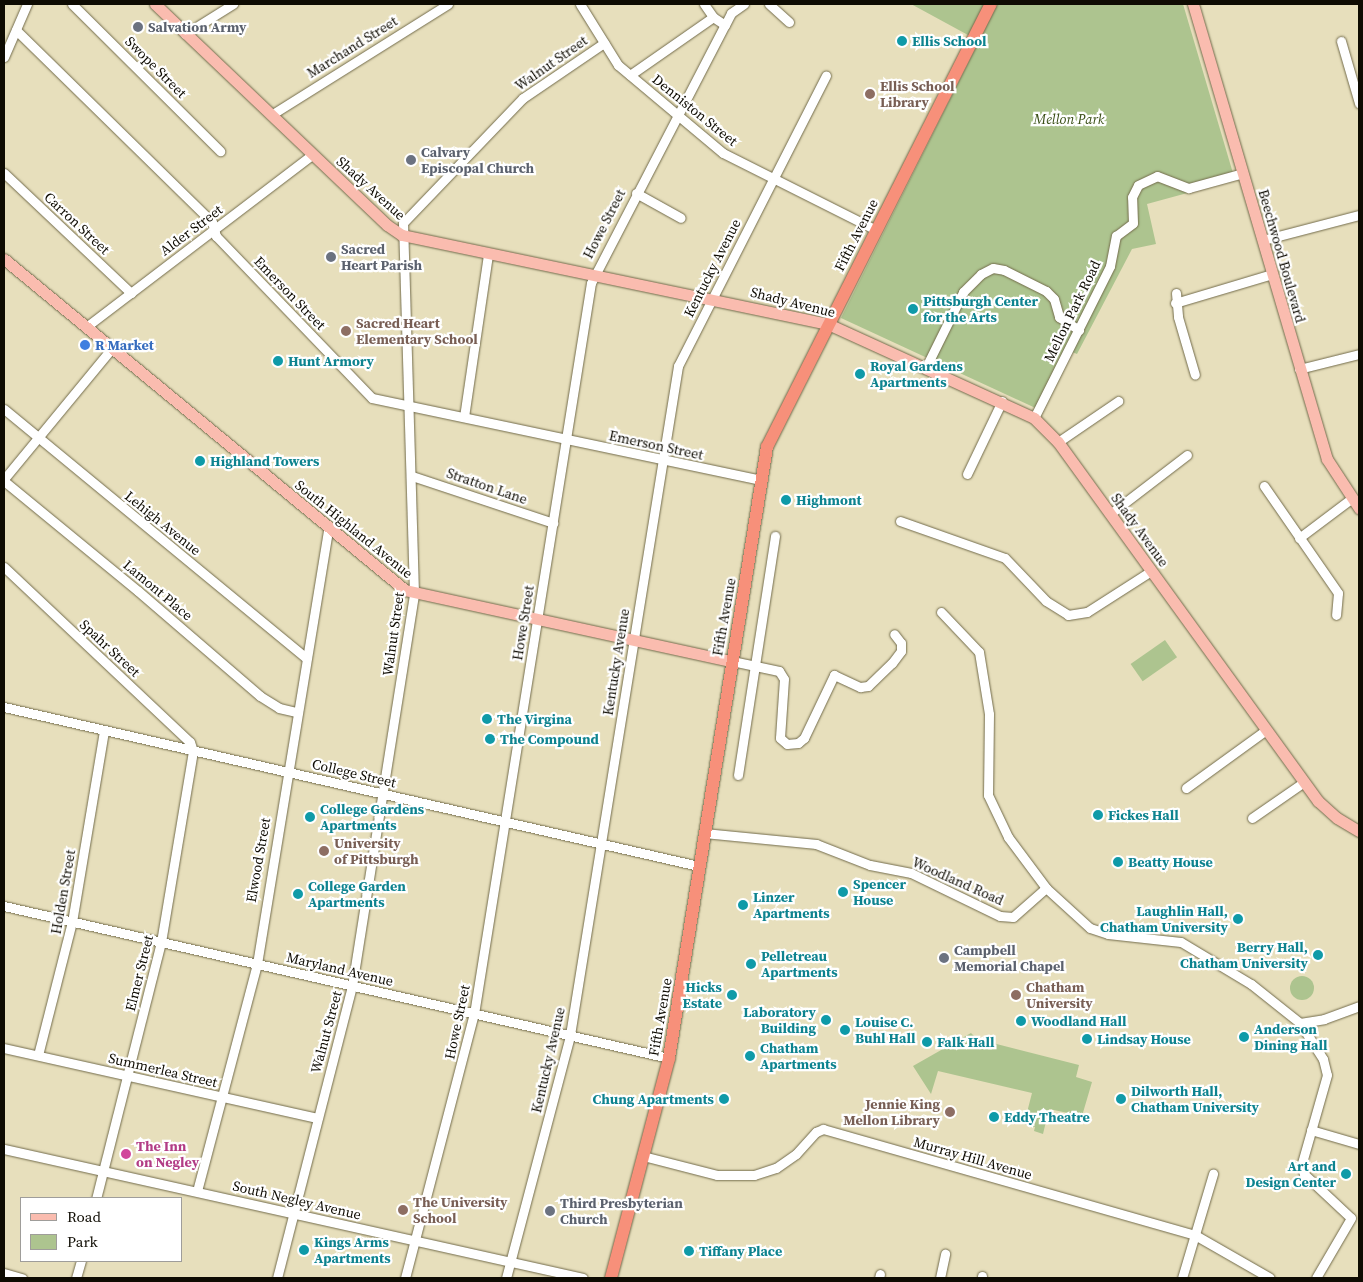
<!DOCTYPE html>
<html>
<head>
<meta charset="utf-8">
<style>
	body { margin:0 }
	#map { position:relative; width:1363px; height:1282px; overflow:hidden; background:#e7dfbc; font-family:"Source Serif 4",serif }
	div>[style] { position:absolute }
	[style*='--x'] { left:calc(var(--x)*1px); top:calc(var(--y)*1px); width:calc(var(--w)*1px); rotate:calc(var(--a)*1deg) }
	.green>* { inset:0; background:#adc48f; transform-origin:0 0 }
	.round { border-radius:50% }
	.roads { filter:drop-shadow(0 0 1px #726b4b) drop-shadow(0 0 1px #726b4b) }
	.minor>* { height:9px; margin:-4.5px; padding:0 4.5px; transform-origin:4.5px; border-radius:4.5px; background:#fff }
	.major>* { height:11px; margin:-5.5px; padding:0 5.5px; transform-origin:5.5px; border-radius:5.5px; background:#fabcaf }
	.highway>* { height:12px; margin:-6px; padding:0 6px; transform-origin:6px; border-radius:6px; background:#f7907a }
	.dots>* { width:14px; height:14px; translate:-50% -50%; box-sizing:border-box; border:2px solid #fff; border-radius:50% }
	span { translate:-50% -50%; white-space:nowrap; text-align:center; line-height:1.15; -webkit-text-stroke:4.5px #fff; paint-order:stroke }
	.worship-label { font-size:14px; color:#5b616d; font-weight:700 }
	.left { translate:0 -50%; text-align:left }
	.culture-label { font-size:14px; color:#0d838f; font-weight:700 }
	.right { translate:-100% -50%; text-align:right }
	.street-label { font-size:14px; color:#0e0b02 }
	.education-label { font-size:14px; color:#785e54; font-weight:700 }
	.park-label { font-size:14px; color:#394e15; font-style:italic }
	.shop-label { font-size:14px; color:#366cbe; font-weight:700 }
	.hotel-label { font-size:14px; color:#b23c85; font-weight:700 }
	.frame { position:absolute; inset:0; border:5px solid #0e0b02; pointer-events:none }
	.legend { position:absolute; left:20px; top:1197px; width:162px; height:65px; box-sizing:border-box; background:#fff; border:1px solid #9f9d9a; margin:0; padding:6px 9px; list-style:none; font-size:15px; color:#0e0b02 }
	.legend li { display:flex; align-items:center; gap:10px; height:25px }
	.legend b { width:25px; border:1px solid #9f9d9a }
</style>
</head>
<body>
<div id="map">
	<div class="green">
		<div style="clip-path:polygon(911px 4px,1183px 4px,1235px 180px,1147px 204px,1156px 244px,1132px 249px,1077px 354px,1072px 352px,1042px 411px,841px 318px,979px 41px)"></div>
		<div style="left:1165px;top:640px;width:21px;height:42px;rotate:55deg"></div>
		<div class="round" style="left:1290px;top:976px;width:24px;height:24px"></div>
		<div style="clip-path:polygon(971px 1033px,977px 1039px,1079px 1065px,1076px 1077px,1092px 1082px,1082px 1116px,1049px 1109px,1043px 1134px,1034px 1131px,1035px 1127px,1024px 1124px,1032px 1093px,938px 1071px,931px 1094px,913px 1066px)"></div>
	</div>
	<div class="roads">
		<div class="minor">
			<div style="--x:72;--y:4;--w:209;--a:44.8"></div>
			<div style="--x:580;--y:4;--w:72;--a:58.1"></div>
			<div style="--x:618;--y:65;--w:137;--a:40"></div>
			<div style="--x:723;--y:153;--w:171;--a:26.7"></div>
			<div style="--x:704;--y:4;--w:16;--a:55"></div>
			<div style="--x:713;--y:17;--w:14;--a:34"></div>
			<div style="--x:769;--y:4;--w:27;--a:42"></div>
			<div style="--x:16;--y:30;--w:274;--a:44.4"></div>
			<div style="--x:212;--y:222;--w:15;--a:74"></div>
			<div style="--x:216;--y:236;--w:225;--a:46.1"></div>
			<div style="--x:372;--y:398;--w:399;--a:11.9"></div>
			<div style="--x:185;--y:34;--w:57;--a:-32"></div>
			<div style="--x:1341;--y:41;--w:65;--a:73.8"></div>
			<div style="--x:4;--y:57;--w:58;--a:-66.5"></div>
			<div style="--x:630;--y:75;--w:101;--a:-34.9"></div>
			<div style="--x:271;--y:115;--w:209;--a:-32.1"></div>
			<div style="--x:4;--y:173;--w:175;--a:43.4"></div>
			<div style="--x:636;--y:193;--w:51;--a:29.1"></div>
			<div style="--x:1263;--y:240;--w:99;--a:-14.6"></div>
			<div style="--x:1176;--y:293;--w:24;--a:85"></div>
			<div style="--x:1178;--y:317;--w:60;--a:73.7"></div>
			<div style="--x:1175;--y:303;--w:101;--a:-16.6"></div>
			<div style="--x:86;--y:327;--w:284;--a:-37.3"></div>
			<div style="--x:926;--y:367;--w:84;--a:-63.7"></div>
			<div style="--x:963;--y:292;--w:25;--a:-45"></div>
			<div style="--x:981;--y:274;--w:13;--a:-27"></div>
			<div style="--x:993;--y:268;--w:11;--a:10"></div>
			<div style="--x:1004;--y:270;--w:47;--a:26.6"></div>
			<div style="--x:1046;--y:291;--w:11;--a:45"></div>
			<div style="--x:1054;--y:299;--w:19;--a:74"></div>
			<div style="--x:1059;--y:317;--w:24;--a:33"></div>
			<div style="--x:1299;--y:369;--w:62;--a:-14"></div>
			<div style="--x:4;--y:409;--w:390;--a:39.5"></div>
			<div style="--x:464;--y:417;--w:165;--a:-81.6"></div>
			<div style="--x:1034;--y:418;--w:170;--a:-63.4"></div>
			<div style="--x:1110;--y:266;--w:31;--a:-79"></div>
			<div style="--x:1116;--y:236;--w:21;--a:-37"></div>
			<div style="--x:1133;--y:223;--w:26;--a:-92"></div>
			<div style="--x:1132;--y:197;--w:13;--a:-63"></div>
			<div style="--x:1138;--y:185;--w:21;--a:-25"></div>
			<div style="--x:1157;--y:176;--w:34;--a:21"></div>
			<div style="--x:1189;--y:188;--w:56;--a:-15.5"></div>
			<div style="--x:1058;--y:442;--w:73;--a:-34.3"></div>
			<div style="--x:967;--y:474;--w:81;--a:-64.4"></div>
			<div style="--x:412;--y:476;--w:149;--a:18.4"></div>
			<div style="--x:4;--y:479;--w:168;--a:-50.5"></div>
			<div style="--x:4;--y:481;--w:173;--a:39.4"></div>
			<div style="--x:138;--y:591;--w:161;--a:40.7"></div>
			<div style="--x:260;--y:696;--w:22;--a:32"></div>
			<div style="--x:279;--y:708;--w:18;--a:13"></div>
			<div style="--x:1264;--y:486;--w:130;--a:55.3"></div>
			<div style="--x:1338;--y:593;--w:22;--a:95"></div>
			<div style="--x:1110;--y:514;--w:97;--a:-37.5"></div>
			<div style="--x:900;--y:521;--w:111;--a:19.4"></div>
			<div style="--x:1005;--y:558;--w:59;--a:46.4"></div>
			<div style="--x:1046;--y:601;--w:26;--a:32"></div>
			<div style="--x:1068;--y:615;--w:19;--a:-9"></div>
			<div style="--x:1087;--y:612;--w:76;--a:-32.6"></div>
			<div style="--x:1299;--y:538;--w:65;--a:-36.9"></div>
			<div style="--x:4;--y:567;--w:255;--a:43.3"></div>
			<div style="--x:190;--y:742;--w:9;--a:72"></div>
			<div style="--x:193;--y:751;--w:194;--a:99.5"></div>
			<div style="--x:161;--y:942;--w:264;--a:104.2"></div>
			<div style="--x:941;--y:612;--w:55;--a:46.5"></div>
			<div style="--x:979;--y:652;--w:63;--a:80.8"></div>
			<div style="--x:989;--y:714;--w:81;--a:90.7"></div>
			<div style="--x:988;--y:795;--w:47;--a:64.5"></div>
			<div style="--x:1008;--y:837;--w:64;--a:53.3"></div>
			<div style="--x:732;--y:661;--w:48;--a:12"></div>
			<div style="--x:779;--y:671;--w:9;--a:58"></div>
			<div style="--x:784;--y:679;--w:59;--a:93.9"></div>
			<div style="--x:780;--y:738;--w:9;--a:41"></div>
			<div style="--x:787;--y:744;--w:11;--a:-5"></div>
			<div style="--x:798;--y:743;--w:8;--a:-40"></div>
			<div style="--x:804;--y:738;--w:70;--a:-64.5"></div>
			<div style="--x:834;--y:675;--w:29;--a:25"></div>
			<div style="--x:860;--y:687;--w:8;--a:-7"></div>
			<div style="--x:868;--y:686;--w:33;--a:-44"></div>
			<div style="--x:892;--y:663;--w:15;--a:-53"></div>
			<div style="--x:901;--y:651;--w:8;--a:-90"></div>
			<div style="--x:901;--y:643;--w:11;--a:-128"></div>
			<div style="--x:4;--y:707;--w:713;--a:12.89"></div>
			<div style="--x:738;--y:775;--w:242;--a:-81.2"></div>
			<div style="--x:1186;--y:788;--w:99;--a:-35.9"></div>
			<div style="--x:1252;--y:818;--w:63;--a:-34.7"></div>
			<div style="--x:704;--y:833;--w:113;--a:5.6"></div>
			<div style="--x:816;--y:844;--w:58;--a:21.3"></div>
			<div style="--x:870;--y:865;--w:42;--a:11"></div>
			<div style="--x:911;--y:873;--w:99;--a:25.8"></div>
			<div style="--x:1000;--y:916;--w:13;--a:4"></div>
			<div style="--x:1013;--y:917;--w:44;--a:-41.3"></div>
			<div style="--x:1046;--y:888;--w:59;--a:42.3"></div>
			<div style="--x:1090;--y:928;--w:19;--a:18"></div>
			<div style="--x:1108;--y:934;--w:73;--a:6.3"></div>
			<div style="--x:1181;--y:942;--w:82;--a:31"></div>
			<div style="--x:1251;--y:984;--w:63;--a:38.5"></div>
			<div style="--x:1300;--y:1023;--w:43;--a:57.4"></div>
			<div style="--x:1323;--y:1059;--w:16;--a:76"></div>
			<div style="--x:1327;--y:1075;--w:95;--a:105.9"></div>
			<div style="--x:1301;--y:1166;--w:9;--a:69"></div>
			<div style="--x:1304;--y:1174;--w:64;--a:43.1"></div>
			<div style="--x:1351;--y:1218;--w:69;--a:120.3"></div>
			<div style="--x:4;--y:906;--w:682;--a:12.88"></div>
			<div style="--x:1300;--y:1023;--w:24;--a:-9"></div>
			<div style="--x:1324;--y:1019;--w:37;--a:-20"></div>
			<div style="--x:4;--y:1048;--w:321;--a:12.6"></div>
			<div style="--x:38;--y:1055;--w:137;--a:-75.7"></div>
			<div style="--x:72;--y:922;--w:194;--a:-80.5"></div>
			<div style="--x:1311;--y:1130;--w:50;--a:16.3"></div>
			<div style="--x:4;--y:1149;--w:593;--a:12.56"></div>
			<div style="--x:643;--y:1156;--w:76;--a:14.4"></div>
			<div style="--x:717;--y:1175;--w:37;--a:0"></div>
			<div style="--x:754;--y:1175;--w:23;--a:-18"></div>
			<div style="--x:776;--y:1168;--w:24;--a:-35"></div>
			<div style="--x:796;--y:1154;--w:30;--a:-48"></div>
			<div style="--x:816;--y:1132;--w:8;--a:-23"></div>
			<div style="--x:823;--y:1129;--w:387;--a:15.9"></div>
			<div style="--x:1195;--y:1235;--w:86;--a:29.8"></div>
			<div style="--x:197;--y:1191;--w:235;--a:-75.2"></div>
			<div style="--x:257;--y:964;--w:441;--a:-80.7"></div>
			<div style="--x:4;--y:1273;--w:19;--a:16"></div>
			<div style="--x:76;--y:1278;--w:18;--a:-74"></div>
			<div style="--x:277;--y:1278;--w:301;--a:-75.6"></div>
			<div style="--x:352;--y:986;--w:398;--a:-81"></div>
			<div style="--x:414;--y:593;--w:370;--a:-91.7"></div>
			<div style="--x:403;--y:223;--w:173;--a:-46.2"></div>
			<div style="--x:523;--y:98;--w:98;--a:-34.2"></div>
			<div style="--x:405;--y:1278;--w:273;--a:-75.4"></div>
			<div style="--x:474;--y:1014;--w:740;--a:-80.91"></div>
			<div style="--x:591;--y:283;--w:291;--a:-62.6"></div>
			<div style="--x:725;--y:25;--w:13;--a:-63"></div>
			<div style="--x:731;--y:13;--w:16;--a:-35"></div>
			<div style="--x:506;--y:1278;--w:251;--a:-75.2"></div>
			<div style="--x:570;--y:1035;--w:678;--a:-80.83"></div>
			<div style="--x:678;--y:366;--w:326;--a:-63"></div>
			<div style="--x:879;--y:1278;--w:4;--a:-76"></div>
			<div style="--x:940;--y:1278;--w:25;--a:-78"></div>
			<div style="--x:982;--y:1278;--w:2;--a:-90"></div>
			<div style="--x:1182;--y:1278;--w:109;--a:-73.4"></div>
		</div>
		<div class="major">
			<div style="--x:155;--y:4;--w:320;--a:43.6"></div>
			<div style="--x:387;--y:225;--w:18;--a:34"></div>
			<div style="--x:402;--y:235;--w:435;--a:11.8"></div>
			<div style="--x:828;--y:324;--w:226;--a:24.5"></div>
			<div style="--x:1034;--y:418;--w:34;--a:45"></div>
			<div style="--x:1058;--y:442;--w:443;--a:54.1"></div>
			<div style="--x:1318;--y:801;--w:25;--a:42"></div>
			<div style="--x:1337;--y:818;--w:26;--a:31"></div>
			<div style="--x:1193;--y:4;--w:474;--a:73.6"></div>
			<div style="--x:1327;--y:459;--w:59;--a:56.9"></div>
			<div style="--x:4;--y:259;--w:520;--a:39.54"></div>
			<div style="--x:405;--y:590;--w:335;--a:12.3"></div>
		</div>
		<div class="highway">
			<div style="--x:611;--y:1278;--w:228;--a:-75.2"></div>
			<div style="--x:669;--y:1058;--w:619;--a:-80.89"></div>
			<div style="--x:767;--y:447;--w:496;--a:-63.2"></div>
		</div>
	</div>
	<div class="dots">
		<div style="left:138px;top:27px;background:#6b7280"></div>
		<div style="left:902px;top:41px;background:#0f9aa8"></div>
		<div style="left:870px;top:94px;background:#8d6e63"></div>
		<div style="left:411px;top:160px;background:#6b7280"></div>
		<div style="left:331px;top:257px;background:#6b7280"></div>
		<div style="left:913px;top:309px;background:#0f9aa8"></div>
		<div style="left:346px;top:331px;background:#8d6e63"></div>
		<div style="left:85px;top:345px;background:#3f7fe0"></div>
		<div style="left:278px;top:361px;background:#0f9aa8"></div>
		<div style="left:860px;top:374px;background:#0f9aa8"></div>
		<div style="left:200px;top:461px;background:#0f9aa8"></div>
		<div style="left:786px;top:500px;background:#0f9aa8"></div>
		<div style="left:487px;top:719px;background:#0f9aa8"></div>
		<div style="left:490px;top:739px;background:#0f9aa8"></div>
		<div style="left:1098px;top:815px;background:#0f9aa8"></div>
		<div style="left:310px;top:817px;background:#0f9aa8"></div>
		<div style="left:324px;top:851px;background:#8d6e63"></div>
		<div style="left:1118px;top:862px;background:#0f9aa8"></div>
		<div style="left:843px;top:892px;background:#0f9aa8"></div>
		<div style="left:298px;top:894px;background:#0f9aa8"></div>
		<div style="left:743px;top:905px;background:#0f9aa8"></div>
		<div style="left:1238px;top:919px;background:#0f9aa8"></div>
		<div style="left:1318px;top:955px;background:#0f9aa8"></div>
		<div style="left:944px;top:958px;background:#6b7280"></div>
		<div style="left:751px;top:964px;background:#0f9aa8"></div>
		<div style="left:732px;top:995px;background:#0f9aa8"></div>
		<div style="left:1016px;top:995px;background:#8d6e63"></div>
		<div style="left:826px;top:1020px;background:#0f9aa8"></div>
		<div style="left:1021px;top:1021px;background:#0f9aa8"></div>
		<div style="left:845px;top:1030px;background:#0f9aa8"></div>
		<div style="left:1244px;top:1037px;background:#0f9aa8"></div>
		<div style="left:1087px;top:1039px;background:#0f9aa8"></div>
		<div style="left:927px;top:1042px;background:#0f9aa8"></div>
		<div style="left:750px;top:1056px;background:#0f9aa8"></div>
		<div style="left:724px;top:1099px;background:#0f9aa8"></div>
		<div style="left:1121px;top:1099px;background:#0f9aa8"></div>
		<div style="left:950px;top:1112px;background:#8d6e63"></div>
		<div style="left:994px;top:1117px;background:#0f9aa8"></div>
		<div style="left:126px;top:1154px;background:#d1479c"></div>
		<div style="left:1346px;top:1174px;background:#0f9aa8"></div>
		<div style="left:403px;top:1210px;background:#8d6e63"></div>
		<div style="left:550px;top:1211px;background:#6b7280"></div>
		<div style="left:304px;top:1250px;background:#0f9aa8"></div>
		<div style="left:689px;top:1251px;background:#0f9aa8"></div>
	</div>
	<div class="worship-label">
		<span class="left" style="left:148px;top:27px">Salvation Army</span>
		<span class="left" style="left:421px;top:160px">Calvary<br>Episcopal Church</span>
		<span class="left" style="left:341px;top:257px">Sacred<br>Heart Parish</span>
		<span class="left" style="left:954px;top:958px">Campbell<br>Memorial Chapel</span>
		<span class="left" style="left:560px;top:1211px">Third Presbyterian<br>Church</span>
	</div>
	<div class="culture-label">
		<span class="left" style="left:912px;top:41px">Ellis School</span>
		<span class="left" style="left:923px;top:309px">Pittsburgh Center<br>for the Arts</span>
		<span class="left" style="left:288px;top:361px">Hunt Armory</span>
		<span class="left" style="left:870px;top:374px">Royal Gardens<br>Apartments</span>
		<span class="left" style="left:210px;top:461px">Highland Towers</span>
		<span class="left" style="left:796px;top:500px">Highmont</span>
		<span class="left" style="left:497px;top:719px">The Virgina</span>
		<span class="left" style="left:500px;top:739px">The Compound</span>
		<span class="left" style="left:320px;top:817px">College Gardens<br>Apartments</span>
		<span class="left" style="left:1108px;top:815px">Fickes Hall</span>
		<span class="left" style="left:1128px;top:862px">Beatty House</span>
		<span class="left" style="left:853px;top:892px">Spencer<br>House</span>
		<span class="left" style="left:308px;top:894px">College Garden<br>Apartments</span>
		<span class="left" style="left:753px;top:905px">Linzer<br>Apartments</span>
		<span class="right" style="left:1228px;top:919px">Laughlin Hall,<br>Chatham University</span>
		<span class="right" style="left:1308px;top:955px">Berry Hall,<br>Chatham University</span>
		<span class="left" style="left:761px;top:964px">Pelletreau<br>Apartments</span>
		<span class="right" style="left:722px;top:995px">Hicks<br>Estate</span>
		<span class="right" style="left:816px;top:1020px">Laboratory<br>Building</span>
		<span class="left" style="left:1031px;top:1021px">Woodland Hall</span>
		<span class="left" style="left:855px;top:1030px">Louise C.<br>Buhl Hall</span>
		<span class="left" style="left:1254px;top:1037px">Anderson<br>Dining Hall</span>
		<span class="left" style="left:1097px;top:1039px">Lindsay House</span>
		<span class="left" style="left:937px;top:1042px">Falk Hall</span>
		<span class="left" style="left:760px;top:1056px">Chatham<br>Apartments</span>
		<span class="left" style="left:1131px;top:1099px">Dilworth Hall,<br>Chatham University</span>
		<span class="right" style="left:714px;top:1099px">Chung Apartments</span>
		<span class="left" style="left:1004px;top:1117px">Eddy Theatre</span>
		<span class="right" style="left:1336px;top:1174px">Art and<br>Design Center</span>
		<span class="left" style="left:314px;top:1250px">Kings Arms<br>Apartments</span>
		<span class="left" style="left:699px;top:1251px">Tiffany Place</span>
	</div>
	<div class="street-label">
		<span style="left:352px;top:47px;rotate:-32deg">Marchand Street</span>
		<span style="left:551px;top:63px;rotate:-35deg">Walnut Street</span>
		<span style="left:156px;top:67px;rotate:45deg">Swope Street</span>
		<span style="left:695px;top:110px;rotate:39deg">Denniston Street</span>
		<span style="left:371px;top:188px;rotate:42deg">Shady Avenue</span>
		<span style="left:77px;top:223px;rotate:43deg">Carron Street</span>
		<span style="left:604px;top:224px;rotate:-63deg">Howe Street</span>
		<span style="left:191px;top:230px;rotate:-37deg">Alder Street</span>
		<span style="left:856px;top:235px;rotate:-63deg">Fifth Avenue</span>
		<span style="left:1282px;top:256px;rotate:74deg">Beechwood Boulevard</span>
		<span style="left:712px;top:268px;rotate:-63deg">Kentucky Avenue</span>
		<span style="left:290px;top:293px;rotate:46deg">Emerson Street</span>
		<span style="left:793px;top:302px;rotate:14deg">Shady Avenue</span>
		<span style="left:1072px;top:311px;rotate:-64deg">Mellon Park Road</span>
		<span style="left:656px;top:445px;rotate:12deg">Emerson Street</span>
		<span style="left:487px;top:486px;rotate:19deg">Stratton Lane</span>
		<span style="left:163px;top:523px;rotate:39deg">Lehigh Avenue</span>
		<span style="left:354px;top:529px;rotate:39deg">South Highland Avenue</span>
		<span style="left:1140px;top:530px;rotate:54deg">Shady Avenue</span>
		<span style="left:158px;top:590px;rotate:40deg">Lamont Place</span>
		<span style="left:724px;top:617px;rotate:-80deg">Fifth Avenue</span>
		<span style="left:523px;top:623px;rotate:-81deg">Howe Street</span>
		<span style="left:393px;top:634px;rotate:-82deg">Walnut Street</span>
		<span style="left:110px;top:648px;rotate:43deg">Spahr Street</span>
		<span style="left:616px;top:662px;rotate:-81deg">Kentucky Avenue</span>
		<span style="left:354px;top:773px;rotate:13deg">College Street</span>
		<span style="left:258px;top:860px;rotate:-80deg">Elwood Street</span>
		<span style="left:958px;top:881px;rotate:24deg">Woodland Road</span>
		<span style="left:63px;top:892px;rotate:-80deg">Holden Street</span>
		<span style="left:340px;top:969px;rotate:13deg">Maryland Avenue</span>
		<span style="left:139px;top:973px;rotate:-76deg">Elmer Street</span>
		<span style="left:660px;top:1017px;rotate:-80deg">Fifth Avenue</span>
		<span style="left:457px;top:1022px;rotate:-78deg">Howe Street</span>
		<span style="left:326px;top:1032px;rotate:-75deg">Walnut Street</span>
		<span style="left:548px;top:1060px;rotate:-77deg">Kentucky Avenue</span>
		<span style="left:163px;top:1070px;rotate:13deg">Summerlea Street</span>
		<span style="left:973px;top:1158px;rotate:16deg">Murray Hill Avenue</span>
		<span style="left:297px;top:1200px;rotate:13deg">South Negley Avenue</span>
	</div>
	<div class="education-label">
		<span class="left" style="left:880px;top:94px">Ellis School<br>Library</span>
		<span class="left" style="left:356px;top:331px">Sacred Heart<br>Elementary School</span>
		<span class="left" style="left:334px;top:851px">University<br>of Pittsburgh</span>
		<span class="left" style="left:1026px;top:995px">Chatham<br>University</span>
		<span class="right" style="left:940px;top:1112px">Jennie King<br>Mellon Library</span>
		<span class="left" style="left:413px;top:1210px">The University<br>School</span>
	</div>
	<div class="park-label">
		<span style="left:1069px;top:119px">Mellon Park</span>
	</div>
	<div class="shop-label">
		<span class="left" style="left:95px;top:345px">R Market</span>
	</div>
	<div class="hotel-label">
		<span class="left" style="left:136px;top:1154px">The Inn<br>on Negley</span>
	</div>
	<div class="frame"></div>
	<ul class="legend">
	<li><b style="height:6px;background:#fabcaf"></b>Road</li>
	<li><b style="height:14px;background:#adc48f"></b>Park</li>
	</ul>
</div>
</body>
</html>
